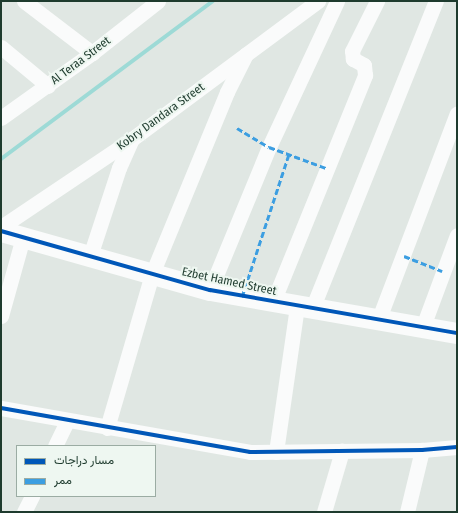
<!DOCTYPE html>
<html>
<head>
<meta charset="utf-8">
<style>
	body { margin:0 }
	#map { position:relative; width:458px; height:513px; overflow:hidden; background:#e0e7e3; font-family:"Fira Sans Condensed",Vazirmatn,sans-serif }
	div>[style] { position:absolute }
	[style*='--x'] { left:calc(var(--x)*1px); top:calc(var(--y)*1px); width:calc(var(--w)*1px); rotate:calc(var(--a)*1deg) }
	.stream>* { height:4px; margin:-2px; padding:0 2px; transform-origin:2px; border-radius:2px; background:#9ddad6 }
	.street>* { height:15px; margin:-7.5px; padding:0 7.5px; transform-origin:7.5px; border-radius:7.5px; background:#fafbfb }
	.secondary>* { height:21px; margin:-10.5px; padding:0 10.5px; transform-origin:10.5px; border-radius:10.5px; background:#fafbfb }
	.quiet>* { height:3px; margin-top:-1.5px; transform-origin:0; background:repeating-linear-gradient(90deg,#3c9ee1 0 6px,transparent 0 9px) }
	.cycleway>* { height:4px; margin:-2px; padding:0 2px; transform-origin:2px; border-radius:2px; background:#0057b8 }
	span { translate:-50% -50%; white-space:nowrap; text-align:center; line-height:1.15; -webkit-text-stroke:4px #eef7f1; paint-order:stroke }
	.street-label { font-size:12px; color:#1e3b2e }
	.frame { position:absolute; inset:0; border:2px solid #1e3b2e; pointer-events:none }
	.legend { position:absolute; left:16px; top:445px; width:140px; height:52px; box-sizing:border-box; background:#eef7f1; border:1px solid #9baca3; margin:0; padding:5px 7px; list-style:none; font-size:12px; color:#1e3b2e }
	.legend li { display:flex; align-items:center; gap:8px; height:20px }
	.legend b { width:20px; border:1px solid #9baca3 }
</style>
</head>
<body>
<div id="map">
	<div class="stream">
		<div style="--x:1;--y:159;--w:264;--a:-36.7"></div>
	</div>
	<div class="street">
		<div style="--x:24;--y:1;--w:86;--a:37.4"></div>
		<div style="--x:1;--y:47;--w:61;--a:39.7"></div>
		<div style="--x:1;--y:118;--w:112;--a:-35.5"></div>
		<div style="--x:92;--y:53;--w:84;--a:-38.2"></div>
		<div style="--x:1;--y:227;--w:158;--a:-33.9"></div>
		<div style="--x:132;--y:139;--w:232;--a:-36.6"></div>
		<div style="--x:90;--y:256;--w:93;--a:-71.8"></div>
		<div style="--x:119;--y:168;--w:32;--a:-66"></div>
		<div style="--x:210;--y:290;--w:155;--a:-67.6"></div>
		<div style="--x:269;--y:147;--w:161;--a:-65"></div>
		<div style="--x:273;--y:302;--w:245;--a:-67.9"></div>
		<div style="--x:365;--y:75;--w:10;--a:-96"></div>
		<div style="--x:364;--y:65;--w:13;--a:-151"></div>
		<div style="--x:353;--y:59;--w:8;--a:-97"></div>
		<div style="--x:352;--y:51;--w:56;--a:-63.4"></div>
		<div style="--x:312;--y:309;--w:332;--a:-68.1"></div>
		<div style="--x:1;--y:316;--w:82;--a:-74.4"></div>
		<div style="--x:378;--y:321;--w:222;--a:-69.2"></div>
		<div style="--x:422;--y:329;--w:100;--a:-69.6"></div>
		<div style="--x:1;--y:408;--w:253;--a:10"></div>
		<div style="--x:250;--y:452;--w:172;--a:-0.7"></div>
		<div style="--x:422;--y:450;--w:35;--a:-5"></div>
		<div style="--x:107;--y:428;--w:160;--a:-73.7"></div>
		<div style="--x:152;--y:274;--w:197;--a:-67.6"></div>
		<div style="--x:227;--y:92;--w:42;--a:-63.4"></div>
		<div style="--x:55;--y:446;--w:28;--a:-64"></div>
		<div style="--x:276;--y:452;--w:147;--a:-81.8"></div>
		<div style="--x:24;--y:512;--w:18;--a:-63"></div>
		<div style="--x:324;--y:512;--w:64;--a:-73.6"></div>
		<div style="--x:407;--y:512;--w:64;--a:-76.4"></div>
	</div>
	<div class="secondary">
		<div style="--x:1;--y:231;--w:217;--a:15.8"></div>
		<div style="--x:210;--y:290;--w:251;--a:9.9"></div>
	</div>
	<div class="quiet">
		<div style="--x:237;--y:128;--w:37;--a:31"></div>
		<div style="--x:269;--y:147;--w:61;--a:20.2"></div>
		<div style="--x:404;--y:256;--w:41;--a:21.5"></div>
		<div style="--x:242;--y:297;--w:151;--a:-71.8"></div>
	</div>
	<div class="cycleway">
		<div style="--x:1;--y:231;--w:217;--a:15.8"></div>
		<div style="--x:210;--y:290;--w:251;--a:9.9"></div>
		<div style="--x:1;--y:408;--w:253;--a:10"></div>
		<div style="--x:250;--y:452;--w:172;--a:-0.7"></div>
		<div style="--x:422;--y:450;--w:35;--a:-5"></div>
	</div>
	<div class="street-label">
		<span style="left:81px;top:61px;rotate:-37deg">Al Teraa Street</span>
		<span style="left:161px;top:117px;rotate:-36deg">Kobry Dandara Street</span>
		<span style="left:229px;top:282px;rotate:12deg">Ezbet Hamed Street</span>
	</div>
	<div class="frame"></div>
	<ul class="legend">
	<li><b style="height:5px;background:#0057b8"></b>مسار دراجات</li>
	<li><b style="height:5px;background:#3c9ee1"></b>ممر</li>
	</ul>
</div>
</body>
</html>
